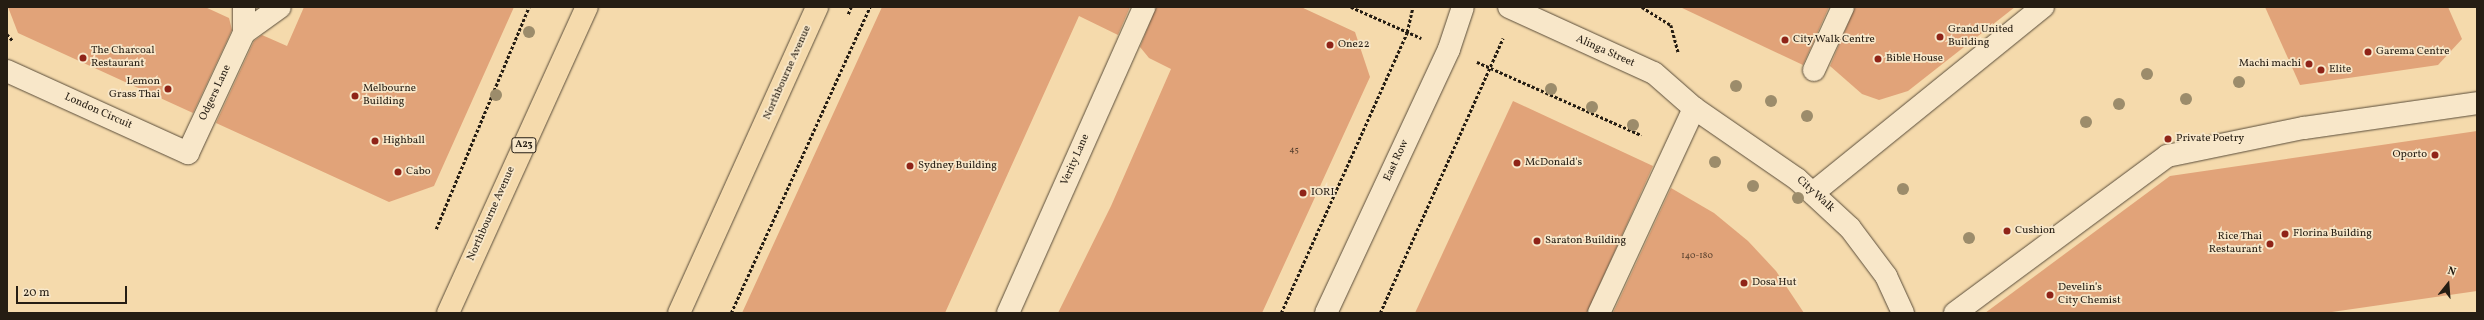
<!DOCTYPE html>
<html>
<head>
<meta charset="utf-8">
<style>
	body { margin:0 }
	#map { position:relative; width:2484px; height:320px; overflow:hidden; background:#f5daac; font-family:Vollkorn,serif }
	div>[style] { position:absolute }
	[style*='--x'] { left:calc(var(--x)*1px); top:calc(var(--y)*1px); width:calc(var(--w)*1px); rotate:calc(var(--a)*1deg) }
	.building>* { inset:0; background:#e1a379 }
	.path>* { height:2.5px; margin-top:-1.25px; transform-origin:0; background:repeating-linear-gradient(90deg,#251d13 0 3px,transparent 0 5px) }
	.roads { filter:drop-shadow(0 0 1px #594c39) drop-shadow(0 0 1px #594c39) }
	.lane>* { height:22px; margin:-11px; padding:0 11px; transform-origin:11px; border-radius:11px; background:#f8e7c9 }
	.street>* { height:22px; margin:-11px; padding:0 11px; transform-origin:11px; border-radius:11px; background:#f8e7c9 }
	.highway>* { height:22px; margin:-11px; padding:0 11px; transform-origin:11px; border-radius:11px; background:#f5daac }
	.trees>* { width:12px; height:12px; margin:-6px; border-radius:50%; background:#9c8c6b }
	.dots>* { width:11px; height:11px; translate:-50% -50%; box-sizing:border-box; border:2px solid #f8e7c9; border-radius:50% }
	span { translate:-50% -50%; white-space:nowrap; text-align:center; line-height:1.15; -webkit-text-stroke:3.5px #f8e7c9; paint-order:stroke }
	.number-label { font-size:9px; color:#543e2c }
	.number-label span { -webkit-text-stroke-width:0 }
	.shield-label span { padding:1px 3px; background:#f8e7c9; border:1px solid; border-radius:3px; -webkit-text-stroke-width:0 }
	.shield-label { font-size:10px; color:#251d13; font-weight:700 }
	.poi-label { font-size:11px; color:#251d13 }
	.left { translate:0 -50%; text-align:left }
	.right { translate:-100% -50%; text-align:right }
	.street-label { font-size:11px; color:#251d13 }
	.frame { position:absolute; inset:0; border:8px solid #251d13; pointer-events:none }
	.north { position:absolute; left:2428px; top:264px; width:40px; height:40px; -webkit-text-stroke:3px #f8e7c9; paint-order:stroke; rotate:17deg; font-size:11px; font-weight:700; line-height:16px; text-align:center; color:#251d13 }
	.north::after { content:''; display:block; margin:auto; width:14px; height:18px; background:#251d13; clip-path:polygon(50% 0,100% 100%,50% 72%,0 100%) }
	.scale { position:absolute; left:16px; top:286px; width:111px; height:18px; box-sizing:border-box; border:2px solid #251d13; border-top:0; padding-left:5px; font-size:12px; line-height:14px; white-space:nowrap; color:#251d13; -webkit-text-stroke:3px #f8e7c9; paint-order:stroke }
</style>
</head>
<body>
<div id="map">
	<div class="building">
		<div style="clip-path:polygon(8px 7px,205px 7px,229px 18px,232px 30px,193px 113px,18px 33px)"></div>
		<div style="clip-path:polygon(304px 7px,514px 7px,434px 186px,389px 202px,216px 123px,254px 41px,262px 35px,287px 46px)"></div>
		<div style="clip-path:polygon(882px 7px,1130px 7px,1118px 35px,1079px 16px,945px 313px,742px 313px)"></div>
		<div style="clip-path:polygon(1156px 7px,1301px 7px,1355px 32px,1370px 77px,1262px 313px,1058px 313px,1111px 206px,1171px 69px,1149px 58px,1140px 47px)"></div>
		<div style="clip-path:polygon(1680px 7px,1829px 7px,1803px 65px)"></div>
		<div style="clip-path:polygon(1855px 7px,2015px 7px,1908px 91px,1879px 100px,1862px 94px,1830px 66px)"></div>
		<div style="clip-path:polygon(2265px 7px,2448px 7px,2462px 39px,2438px 65px,2300px 85px)"></div>
		<div style="clip-path:polygon(1513px 101px,1653px 166px,1587px 313px,1415px 313px)"></div>
		<div style="clip-path:polygon(2477px 131px,2477px 291px,2325px 313px,1985px 313px,2170px 176px)"></div>
		<div style="clip-path:polygon(1671px 188px,1714px 213px,1748px 241px,1776px 271px,1804px 313px,1613px 313px)"></div>
	</div>
	<div class="path">
		<div style="--x:1351;--y:7;--w:77;--a:23.9"></div>
		<div style="--x:1642;--y:7;--w:34;--a:32"></div>
		<div style="--x:1671;--y:25;--w:28;--a:75"></div>
		<div style="--x:848;--y:14;--w:8;--a:-67"></div>
		<div style="--x:7;--y:34;--w:9;--a:49"></div>
		<div style="--x:1477;--y:62;--w:180;--a:24"></div>
		<div style="--x:436;--y:229;--w:241;--a:-67.3"></div>
		<div style="--x:731;--y:313;--w:336;--a:-65.6"></div>
		<div style="--x:1281;--y:313;--w:308;--a:-65.8"></div>
		<div style="--x:1407;--y:32;--w:26;--a:-77"></div>
		<div style="--x:1380;--y:313;--w:301;--a:-65.9"></div>
	</div>
	<div class="roads">
		<div class="lane">
			<div style="--x:244;--y:33;--w:44;--a:-35.8"></div>
			<div style="--x:1814;--y:70;--w:69;--a:-65.3"></div>
			<div style="--x:7;--y:71;--w:199;--a:24.4"></div>
			<div style="--x:188;--y:153;--w:132;--a:-65"></div>
			<div style="--x:244;--y:33;--w:26;--a:-90"></div>
			<div style="--x:1008;--y:313;--w:335;--a:-66"></div>
			<div style="--x:1326;--y:313;--w:291;--a:-65"></div>
			<div style="--x:1449;--y:49;--w:44;--a:-71.6"></div>
			<div style="--x:1599;--y:313;--w:226;--a:-65.1"></div>
		</div>
		<div class="street">
			<div style="--x:1509;--y:7;--w:159;--a:24.5"></div>
			<div style="--x:1654;--y:73;--w:53;--a:41.2"></div>
			<div style="--x:1694;--y:108;--w:125;--a:34.6"></div>
			<div style="--x:1797;--y:179;--w:72;--a:42.8"></div>
			<div style="--x:1850;--y:228;--w:60;--a:53.1"></div>
			<div style="--x:1886;--y:276;--w:41;--a:65.3"></div>
			<div style="--x:1813;--y:193;--w:296;--a:-39"></div>
			<div style="--x:1955;--y:313;--w:264;--a:-36.5"></div>
			<div style="--x:2167;--y:156;--w:140;--a:-11.6"></div>
			<div style="--x:2304;--y:128;--w:175;--a:-8.2"></div>
		</div>
		<div class="highway">
			<div style="--x:448;--y:313;--w:336;--a:-65.6"></div>
			<div style="--x:679;--y:313;--w:336;--a:-65.7"></div>
		</div>
	</div>
	<div class="trees">
		<div style="left:529px;top:32px"></div>
		<div style="left:2147px;top:74px"></div>
		<div style="left:2239px;top:82px"></div>
		<div style="left:1736px;top:86px"></div>
		<div style="left:1551px;top:89px"></div>
		<div style="left:496px;top:95px"></div>
		<div style="left:2186px;top:99px"></div>
		<div style="left:1771px;top:101px"></div>
		<div style="left:2119px;top:104px"></div>
		<div style="left:1592px;top:107px"></div>
		<div style="left:1807px;top:116px"></div>
		<div style="left:2086px;top:122px"></div>
		<div style="left:1633px;top:125px"></div>
		<div style="left:1715px;top:162px"></div>
		<div style="left:1753px;top:186px"></div>
		<div style="left:1903px;top:189px"></div>
		<div style="left:1798px;top:198px"></div>
		<div style="left:1969px;top:238px"></div>
	</div>
	<div class="dots">
		<div style="left:1940px;top:37px;background:#8f2418"></div>
		<div style="left:1785px;top:40px;background:#8f2418"></div>
		<div style="left:1330px;top:45px;background:#8f2418"></div>
		<div style="left:2368px;top:52px;background:#8f2418"></div>
		<div style="left:83px;top:58px;background:#8f2418"></div>
		<div style="left:1878px;top:59px;background:#8f2418"></div>
		<div style="left:2309px;top:64px;background:#8f2418"></div>
		<div style="left:2321px;top:70px;background:#8f2418"></div>
		<div style="left:168px;top:89px;background:#8f2418"></div>
		<div style="left:355px;top:96px;background:#8f2418"></div>
		<div style="left:2168px;top:139px;background:#8f2418"></div>
		<div style="left:375px;top:141px;background:#8f2418"></div>
		<div style="left:2435px;top:155px;background:#8f2418"></div>
		<div style="left:1517px;top:163px;background:#8f2418"></div>
		<div style="left:910px;top:166px;background:#8f2418"></div>
		<div style="left:398px;top:172px;background:#8f2418"></div>
		<div style="left:1303px;top:193px;background:#8f2418"></div>
		<div style="left:2007px;top:231px;background:#8f2418"></div>
		<div style="left:2285px;top:234px;background:#8f2418"></div>
		<div style="left:1537px;top:241px;background:#8f2418"></div>
		<div style="left:2270px;top:244px;background:#8f2418"></div>
		<div style="left:1744px;top:283px;background:#8f2418"></div>
		<div style="left:2050px;top:295px;background:#8f2418"></div>
	</div>
	<div class="number-label">
		<span style="left:1294px;top:150px">45</span>
		<span style="left:1697px;top:256px">140-180</span>
	</div>
	<div class="shield-label">
		<span style="left:524px;top:145px">A23</span>
	</div>
	<div class="poi-label">
		<span class="left" style="left:1948px;top:37px">Grand United<br>Building</span>
		<span class="left" style="left:1793px;top:40px">City Walk Centre</span>
		<span class="left" style="left:1338px;top:45px">One22</span>
		<span class="left" style="left:91px;top:58px">The Charcoal<br>Restaurant</span>
		<span class="left" style="left:2376px;top:52px">Garema Centre</span>
		<span class="left" style="left:1886px;top:59px">Bible House</span>
		<span class="right" style="left:2301px;top:64px">Machi machi</span>
		<span class="left" style="left:2329px;top:70px">Elite</span>
		<span class="right" style="left:160px;top:89px">Lemon<br>Grass Thai</span>
		<span class="left" style="left:363px;top:96px">Melbourne<br>Building</span>
		<span class="left" style="left:2176px;top:139px">Private Poetry</span>
		<span class="left" style="left:383px;top:141px">Highball</span>
		<span class="right" style="left:2427px;top:155px">Oporto</span>
		<span class="left" style="left:1525px;top:163px">McDonald's</span>
		<span class="left" style="left:918px;top:166px">Sydney Building</span>
		<span class="left" style="left:406px;top:172px">Cabo</span>
		<span class="left" style="left:1311px;top:193px">IORI</span>
		<span class="left" style="left:2015px;top:231px">Cushion</span>
		<span class="left" style="left:2293px;top:234px">Florina Building</span>
		<span class="right" style="left:2262px;top:244px">Rice Thai<br>Restaurant</span>
		<span class="left" style="left:1545px;top:241px">Saraton Building</span>
		<span class="left" style="left:1752px;top:283px">Dosa Hut</span>
		<span class="left" style="left:2058px;top:295px">Develin’s<br>City Chemist</span>
	</div>
	<div class="street-label">
		<span style="left:1605px;top:52px;rotate:24deg">Alinga Street</span>
		<span style="left:788px;top:73px;rotate:-66deg">Northbourne Avenue</span>
		<span style="left:216px;top:93px;rotate:-65deg">Odgers Lane</span>
		<span style="left:98px;top:112px;rotate:24deg">London Circuit</span>
		<span style="left:1076px;top:160px;rotate:-66deg">Verity Lane</span>
		<span style="left:1397px;top:161px;rotate:-65deg">East Row</span>
		<span style="left:1815px;top:195px;rotate:42deg">City Walk</span>
		<span style="left:492px;top:214px;rotate:-66deg">Northbourne Avenue</span>
	</div>
	<div class="frame"></div>
	<div class="north">N</div>
	<div class="scale">20 m</div>
</div>
</body>
</html>
